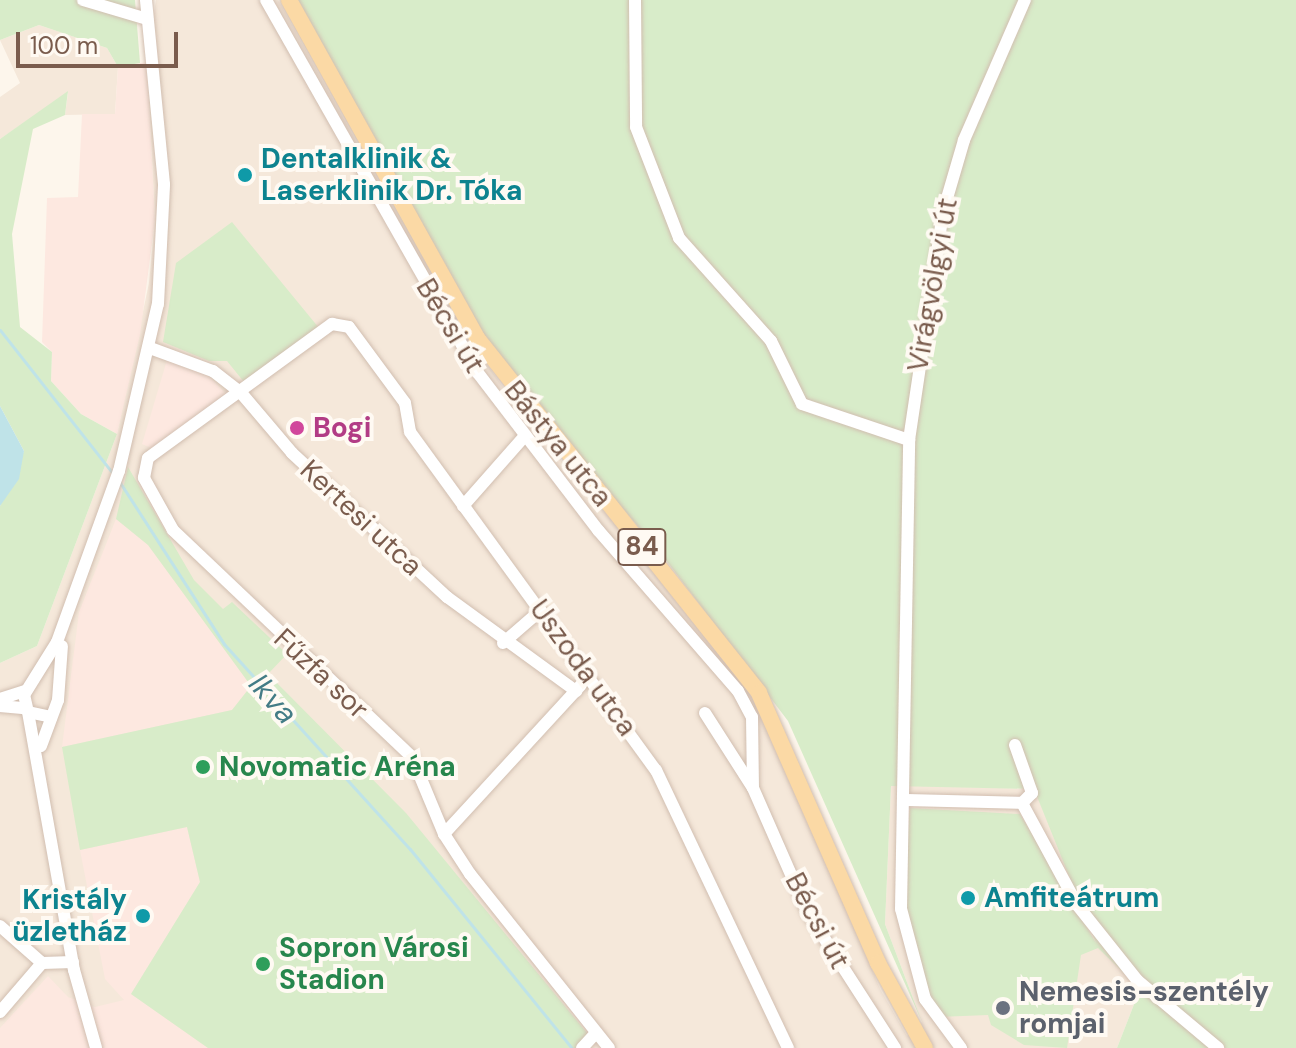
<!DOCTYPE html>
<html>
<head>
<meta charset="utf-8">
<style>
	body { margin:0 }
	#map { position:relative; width:1296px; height:1048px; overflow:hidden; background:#fdf6ec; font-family:"DM Sans",sans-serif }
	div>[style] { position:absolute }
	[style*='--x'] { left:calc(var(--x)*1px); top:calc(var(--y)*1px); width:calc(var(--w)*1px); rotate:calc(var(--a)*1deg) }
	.residential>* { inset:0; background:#f5e8da }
	.commercial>* { inset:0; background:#fde8e0 }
	.green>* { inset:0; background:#d8ecc9 }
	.water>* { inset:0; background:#bfe3e8 }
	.stream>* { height:3px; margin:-1.5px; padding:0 1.5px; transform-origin:1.5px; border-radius:1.5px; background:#bfe3e8 }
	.roads { filter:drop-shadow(0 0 2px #d1beb0) drop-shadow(0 0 2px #d1beb0) }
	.minor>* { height:12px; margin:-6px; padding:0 6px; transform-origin:6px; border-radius:6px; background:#fff }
	.major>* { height:16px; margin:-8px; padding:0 8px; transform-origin:8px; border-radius:8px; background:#fbd9a5 }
	.dots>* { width:22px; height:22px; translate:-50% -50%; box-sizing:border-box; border:4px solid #fffaf3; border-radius:50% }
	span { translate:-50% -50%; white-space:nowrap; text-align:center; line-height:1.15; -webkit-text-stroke:8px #fffaf3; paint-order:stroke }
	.shield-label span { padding:2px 6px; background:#fffaf3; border:2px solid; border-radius:6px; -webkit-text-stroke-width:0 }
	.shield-label { font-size:26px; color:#7a5c4d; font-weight:700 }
	.culture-label { font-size:28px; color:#0d838f; font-weight:700 }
	.left { translate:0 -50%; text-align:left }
	.right { translate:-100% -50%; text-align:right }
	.street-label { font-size:28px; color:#7a5c4d }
	.hotel-label { font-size:28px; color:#b23c85; font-weight:700 }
	.leisure-label { font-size:28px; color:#27864d; font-weight:700 }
	.worship-label { font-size:28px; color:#5b616d; font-weight:700 }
	.water-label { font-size:30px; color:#437c86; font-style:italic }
	.scale { position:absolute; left:16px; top:32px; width:162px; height:36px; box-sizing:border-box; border:4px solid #7a5c4d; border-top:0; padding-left:10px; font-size:24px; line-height:28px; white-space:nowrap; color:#7a5c4d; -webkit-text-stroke:6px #fffaf3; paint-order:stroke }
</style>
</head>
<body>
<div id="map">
	<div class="residential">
		<div style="clip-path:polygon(156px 0,278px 0,455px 320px,523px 415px,734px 665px,784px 757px,880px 989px,907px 1036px,922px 1022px,885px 924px,891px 785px,1035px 789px,1088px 914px,1140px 989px,1117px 1048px,0 1048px,0 663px,37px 646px,117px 434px,149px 283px,155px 220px,147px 62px)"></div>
		<div style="clip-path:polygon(39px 25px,107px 48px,118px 67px,115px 114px,65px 115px,68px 93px,0 139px,0 97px,20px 83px,0 40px)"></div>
	</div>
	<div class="commercial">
		<div style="clip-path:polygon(147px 62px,155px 220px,140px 335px,117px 434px,81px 414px,51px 381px,52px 352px,42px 342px,47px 198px,78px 197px,82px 114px,115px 114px,118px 67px)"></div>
		<div style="clip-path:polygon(167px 360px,207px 374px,227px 395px,154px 449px,142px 444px)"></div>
		<div style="clip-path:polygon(116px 519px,148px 545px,251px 686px,232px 710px,62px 747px,79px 612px)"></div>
		<div style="clip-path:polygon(187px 827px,200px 882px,131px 994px,208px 1048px,0 1048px,0 1028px,48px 976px,68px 997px,95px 1007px,124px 1000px,105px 979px,80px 850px)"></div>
	</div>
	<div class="green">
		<div style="clip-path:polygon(0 0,135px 0,140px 63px,118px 67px,107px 48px,39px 25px,0 40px)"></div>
		<div style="clip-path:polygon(297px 0,1296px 0,1296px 1048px,1117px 1048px,1140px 989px,1098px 948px,1081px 955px,1067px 1048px,1024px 1045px,991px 1025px,988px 1015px,938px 1017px,911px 945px,903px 887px,910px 808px,1020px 814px,1096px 943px,1034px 789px,891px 786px,885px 924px,922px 1022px,788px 721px,656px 547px,514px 383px,453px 287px)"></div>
		<div style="clip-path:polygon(68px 91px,65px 115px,33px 129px,12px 234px,20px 327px,52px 352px,51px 381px,81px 414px,117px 434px,37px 646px,0 663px,0 506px,24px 451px,0 406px,0 139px)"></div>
		<div style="clip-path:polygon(232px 222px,319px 328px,244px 382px,227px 361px,209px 361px,163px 342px,176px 263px)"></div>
		<div style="clip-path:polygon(128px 467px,194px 580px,223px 609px,232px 602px,287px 654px,268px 674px,406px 813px,587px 1033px,591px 1048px,208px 1048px,131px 994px,200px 882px,187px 827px,80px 850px,62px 747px,232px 710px,251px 686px,148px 545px,116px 519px)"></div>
	</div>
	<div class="water">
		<div style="clip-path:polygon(0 406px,24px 451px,19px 479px,0 506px)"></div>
	</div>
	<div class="stream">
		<div style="--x:0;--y:330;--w:184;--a:51.8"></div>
		<div style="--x:119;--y:481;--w:194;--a:57.2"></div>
		<div style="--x:224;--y:644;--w:277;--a:47.8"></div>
		<div style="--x:410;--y:849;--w:257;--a:50.9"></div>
	</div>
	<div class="roads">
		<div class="minor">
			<div style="--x:83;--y:0;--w:67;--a:16.5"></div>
			<div style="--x:266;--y:0;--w:429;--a:60.4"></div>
			<div style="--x:478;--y:373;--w:198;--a:52.6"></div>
			<div style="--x:598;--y:530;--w:213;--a:49"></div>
			<div style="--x:738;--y:691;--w:30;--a:62"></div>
			<div style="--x:752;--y:717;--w:71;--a:89.2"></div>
			<div style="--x:753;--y:788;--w:137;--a:66.3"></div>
			<div style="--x:808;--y:913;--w:161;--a:57.2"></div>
			<div style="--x:635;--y:0;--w:127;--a:89.5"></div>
			<div style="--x:636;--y:127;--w:119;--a:68.8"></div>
			<div style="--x:679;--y:238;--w:138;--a:48.2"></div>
			<div style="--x:771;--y:341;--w:70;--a:63.8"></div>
			<div style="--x:802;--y:404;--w:113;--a:18.6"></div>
			<div style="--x:150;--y:348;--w:67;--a:20.1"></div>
			<div style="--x:213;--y:371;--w:37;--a:38"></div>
			<div style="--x:242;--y:394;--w:77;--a:49.7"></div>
			<div style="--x:292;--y:453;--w:212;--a:42.9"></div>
			<div style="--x:447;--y:597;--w:160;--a:36.1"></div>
			<div style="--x:463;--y:506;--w:91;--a:-48.6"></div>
			<div style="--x:503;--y:643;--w:50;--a:-41"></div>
			<div style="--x:0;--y:699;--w:28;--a:-18"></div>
			<div style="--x:0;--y:706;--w:25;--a:5"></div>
			<div style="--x:28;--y:712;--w:262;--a:79.9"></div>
			<div style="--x:74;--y:970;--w:81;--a:74.2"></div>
			<div style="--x:705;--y:713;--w:89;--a:57.4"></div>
			<div style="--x:47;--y:716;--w:19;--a:-168"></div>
			<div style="--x:28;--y:712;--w:17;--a:-103"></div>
			<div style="--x:24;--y:695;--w:62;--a:-58.1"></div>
			<div style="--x:57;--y:642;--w:182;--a:-70.1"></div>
			<div style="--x:119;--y:471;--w:171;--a:-76.9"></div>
			<div style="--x:158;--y:304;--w:120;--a:-87.1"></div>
			<div style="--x:164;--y:184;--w:185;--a:-95.6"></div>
			<div style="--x:1015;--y:745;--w:51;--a:70.5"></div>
			<div style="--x:1032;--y:793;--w:14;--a:135"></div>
			<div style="--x:1022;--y:803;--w:117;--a:61.5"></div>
			<div style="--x:1078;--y:906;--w:95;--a:51.4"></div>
			<div style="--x:1137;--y:980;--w:106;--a:40"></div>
			<div style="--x:41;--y:746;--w:49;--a:-69.7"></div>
			<div style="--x:58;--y:700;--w:54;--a:-85.8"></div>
			<div style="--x:903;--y:800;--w:119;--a:1.4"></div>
			<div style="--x:444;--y:834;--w:202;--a:-47.4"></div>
			<div style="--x:0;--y:926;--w:56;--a:41.4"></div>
			<div style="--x:0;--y:1012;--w:65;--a:-49.4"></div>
			<div style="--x:42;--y:963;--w:31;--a:-2"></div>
			<div style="--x:582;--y:1048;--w:21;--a:-47"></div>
			<div style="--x:609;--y:1048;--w:223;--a:-128.6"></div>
			<div style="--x:470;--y:874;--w:48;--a:-123"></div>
			<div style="--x:444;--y:834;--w:83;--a:-112.6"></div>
			<div style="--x:412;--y:757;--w:330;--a:-136.5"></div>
			<div style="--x:173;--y:530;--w:60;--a:-119.1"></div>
			<div style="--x:144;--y:478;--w:20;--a:-79"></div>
			<div style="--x:148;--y:458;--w:228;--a:-36.1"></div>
			<div style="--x:332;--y:324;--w:17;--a:10"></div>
			<div style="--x:349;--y:327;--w:94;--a:53.6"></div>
			<div style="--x:405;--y:403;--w:29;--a:80"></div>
			<div style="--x:410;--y:432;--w:418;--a:54"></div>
			<div style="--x:656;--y:770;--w:308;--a:64.6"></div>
			<div style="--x:961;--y:1048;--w:61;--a:-126.3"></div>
			<div style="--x:925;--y:999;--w:93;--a:-104.9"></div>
			<div style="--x:901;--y:909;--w:469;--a:-89"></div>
			<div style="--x:909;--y:440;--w:231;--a:-81.5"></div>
			<div style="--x:943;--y:212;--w:75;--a:-73.7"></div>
			<div style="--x:964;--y:140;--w:153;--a:-66.5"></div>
		</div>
		<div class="major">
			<div style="--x:289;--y:0;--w:387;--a:60.9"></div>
			<div style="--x:477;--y:338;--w:453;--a:51.5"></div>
			<div style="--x:759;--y:693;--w:295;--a:66.2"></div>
			<div style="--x:878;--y:963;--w:97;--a:61.1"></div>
		</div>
	</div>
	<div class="dots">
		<div style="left:245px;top:175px;background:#0f9aa8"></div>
		<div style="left:297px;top:428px;background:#d1479c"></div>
		<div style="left:203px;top:767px;background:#2e9e5b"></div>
		<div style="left:968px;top:898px;background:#0f9aa8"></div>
		<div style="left:143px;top:916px;background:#0f9aa8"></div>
		<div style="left:263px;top:964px;background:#2e9e5b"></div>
		<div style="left:1003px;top:1008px;background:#6b7280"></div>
	</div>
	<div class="shield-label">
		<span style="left:642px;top:547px">84</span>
	</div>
	<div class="culture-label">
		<span class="left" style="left:261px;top:175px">Dentalklinik &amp;<br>Laserklinik Dr. Tóka</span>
		<span class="left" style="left:984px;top:898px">Amfiteátrum</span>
		<span class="right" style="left:127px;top:916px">Kristály<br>üzletház</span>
	</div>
	<div class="street-label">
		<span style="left:933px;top:285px;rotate:-80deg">Virágvölgyi út</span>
		<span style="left:450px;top:326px;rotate:59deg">Bécsi út</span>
		<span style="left:558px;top:444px;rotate:51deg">Bástya utca</span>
		<span style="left:361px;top:518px;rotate:43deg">Kertesi utca</span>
		<span style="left:583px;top:668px;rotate:54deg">Uszoda utca</span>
		<span style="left:321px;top:674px;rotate:43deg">Fűzfa sor</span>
		<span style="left:817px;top:921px;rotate:62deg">Bécsi út</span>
	</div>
	<div class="hotel-label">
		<span class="left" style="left:313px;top:428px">Bogi</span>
	</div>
	<div class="leisure-label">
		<span class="left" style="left:219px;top:767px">Novomatic Aréna</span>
		<span class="left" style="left:279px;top:964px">Sopron Városi<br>Stadion</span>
	</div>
	<div class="worship-label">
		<span class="left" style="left:1019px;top:1008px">Nemesis-szentély<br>romjai</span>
	</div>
	<div class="water-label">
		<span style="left:273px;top:699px;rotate:48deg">Ikva</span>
	</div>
	<div class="scale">100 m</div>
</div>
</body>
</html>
